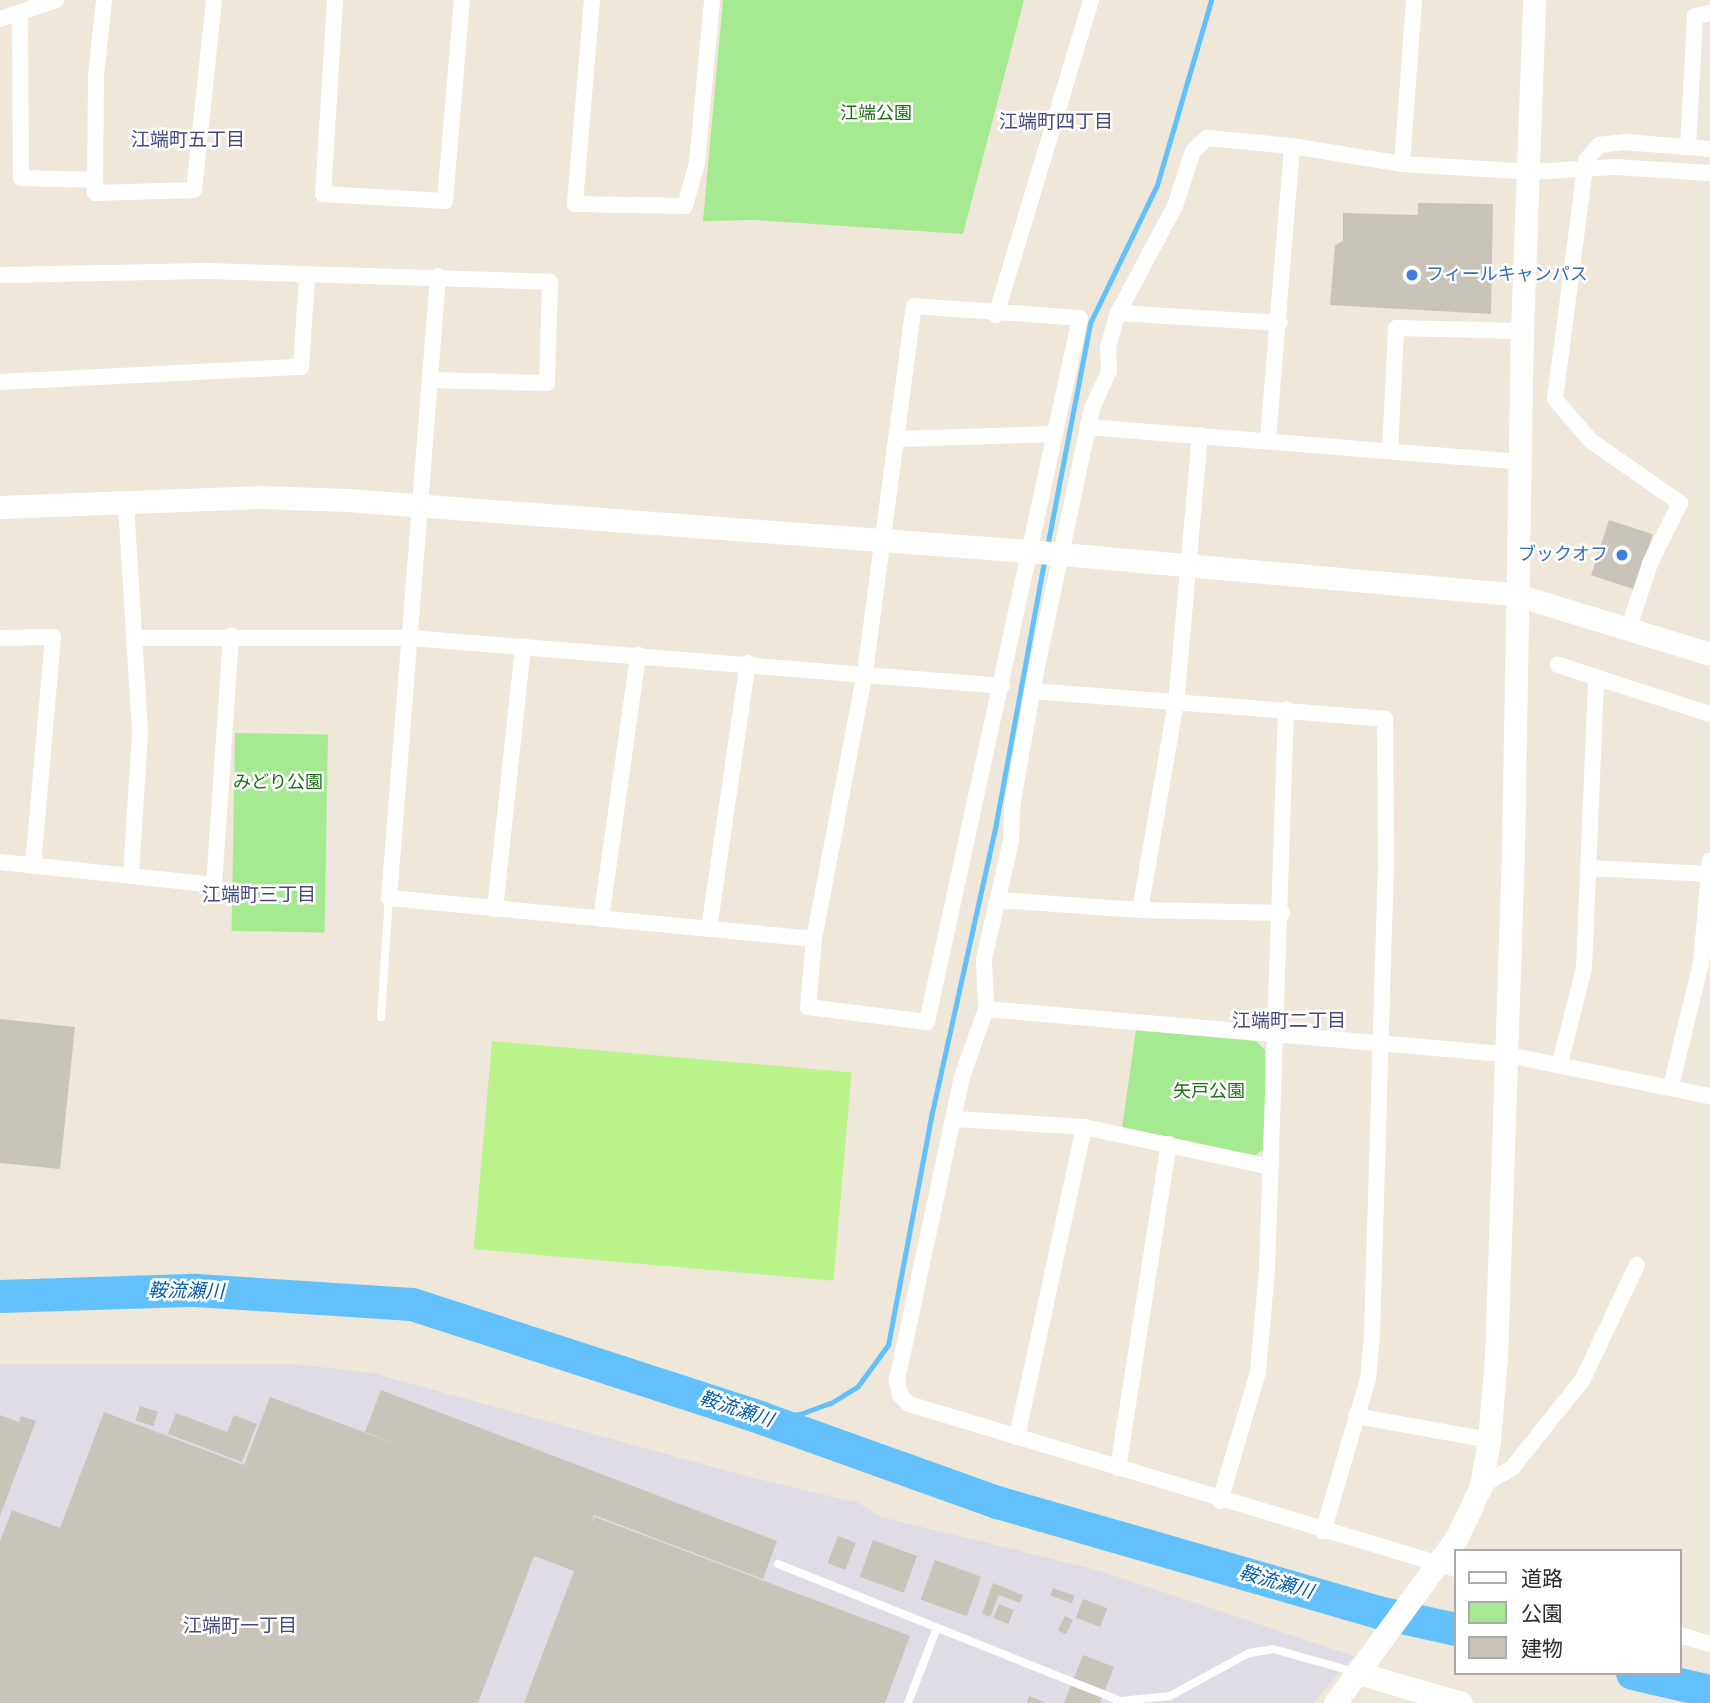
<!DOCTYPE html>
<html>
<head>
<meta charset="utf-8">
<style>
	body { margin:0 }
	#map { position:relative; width:1710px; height:1703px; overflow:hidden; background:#eee7da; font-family:"Source Sans 3","Noto Sans JP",sans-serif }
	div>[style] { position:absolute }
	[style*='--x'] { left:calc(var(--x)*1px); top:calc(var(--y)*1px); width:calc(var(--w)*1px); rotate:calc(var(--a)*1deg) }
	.industrial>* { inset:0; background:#dfdce5 }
	.green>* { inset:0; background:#a5ea91; transform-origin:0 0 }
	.pitch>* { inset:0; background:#bbf38b; transform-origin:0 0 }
	.stream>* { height:5px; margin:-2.5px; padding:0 2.5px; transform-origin:2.5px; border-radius:2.5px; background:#62c1fb }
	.river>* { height:33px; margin:-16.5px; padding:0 16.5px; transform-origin:16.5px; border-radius:16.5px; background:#62c1fb }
	.building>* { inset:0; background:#c9c4ba; transform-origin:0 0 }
	.lane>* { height:8px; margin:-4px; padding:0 4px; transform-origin:4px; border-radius:4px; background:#fff }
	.street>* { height:16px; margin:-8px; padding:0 8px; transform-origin:8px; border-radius:8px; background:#fff }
	.secondary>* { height:23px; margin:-11.5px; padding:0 11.5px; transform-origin:11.5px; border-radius:11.5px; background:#fff }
	.dots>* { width:19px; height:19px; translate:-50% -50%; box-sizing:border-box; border:4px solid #fff; border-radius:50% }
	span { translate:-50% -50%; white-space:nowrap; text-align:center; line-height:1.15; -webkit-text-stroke:5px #fff; paint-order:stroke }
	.park-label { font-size:18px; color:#1b6f12 }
	.shop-label { font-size:18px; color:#366cbe }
	.left { translate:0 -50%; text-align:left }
	.right { translate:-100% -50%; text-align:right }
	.neighbourhood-label { font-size:19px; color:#45497f }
	.water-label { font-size:19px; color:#005ba8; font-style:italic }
	.legend { position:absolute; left:1454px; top:1549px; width:228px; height:126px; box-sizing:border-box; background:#fff; border:2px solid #aaa; margin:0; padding:9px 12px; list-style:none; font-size:21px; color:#2a2a2a }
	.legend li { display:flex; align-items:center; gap:14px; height:35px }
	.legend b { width:35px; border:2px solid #aaa }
</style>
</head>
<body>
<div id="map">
	<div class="industrial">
		<div style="clip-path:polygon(0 1364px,293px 1364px,372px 1373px,753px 1478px,859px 1503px,881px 1517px,1097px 1570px,1354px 1656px,1313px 1703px,0 1703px)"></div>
	</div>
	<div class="green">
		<div style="clip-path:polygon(723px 0,1024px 0,963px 234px,755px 220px,703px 221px)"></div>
		<div style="left:235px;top:733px;width:93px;height:198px;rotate:1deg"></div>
		<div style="clip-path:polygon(1136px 1030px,1256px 1041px,1265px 1050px,1265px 1148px,1253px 1157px,1122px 1128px)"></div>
	</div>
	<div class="pitch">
		<div style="left:492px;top:1041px;width:361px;height:209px;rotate:5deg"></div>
	</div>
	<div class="stream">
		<div style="--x:1047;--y:547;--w:228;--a:-79.1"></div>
		<div style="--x:1090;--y:323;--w:153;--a:-64.1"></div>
		<div style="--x:1157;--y:185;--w:193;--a:-73.7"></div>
		<div style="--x:762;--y:1418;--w:38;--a:-6"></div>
		<div style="--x:800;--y:1414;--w:33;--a:-20"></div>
		<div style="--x:831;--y:1403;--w:32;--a:-32"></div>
		<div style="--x:858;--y:1386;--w:51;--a:-53.8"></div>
		<div style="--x:888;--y:1345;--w:232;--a:-79.3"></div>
		<div style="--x:931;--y:1117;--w:301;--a:-77.5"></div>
		<div style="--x:996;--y:823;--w:270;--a:-79.6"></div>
	</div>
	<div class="river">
		<div style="--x:0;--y:1296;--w:196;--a:-1.8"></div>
		<div style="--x:196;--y:1290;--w:216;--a:3.7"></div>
		<div style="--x:412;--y:1304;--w:368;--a:18"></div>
		<div style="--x:762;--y:1418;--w:250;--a:19.7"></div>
		<div style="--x:997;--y:1502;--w:397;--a:16.1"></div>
		<div style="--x:1378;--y:1612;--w:80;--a:12.3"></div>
		<div style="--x:1632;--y:1673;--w:80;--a:13"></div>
	</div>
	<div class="building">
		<div style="clip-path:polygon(1418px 203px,1493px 204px,1491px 314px,1330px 305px,1335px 245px,1343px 241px,1343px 213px,1418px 215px)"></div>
		<div style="left:1609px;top:520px;width:46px;height:58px;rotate:18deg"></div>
		<div style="clip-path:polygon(0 1019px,75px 1027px,60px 1169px,0 1163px)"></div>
		<div style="clip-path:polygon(381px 1390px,777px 1541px,763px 1579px,594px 1515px,591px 1524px,595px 1517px,910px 1636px,885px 1703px,524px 1703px,574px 1571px,534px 1556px,478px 1703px,0 1703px,0 1541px,12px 1510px,60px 1528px,104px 1412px,244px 1465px,270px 1397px,414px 1451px,365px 1432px)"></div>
		<div style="left:140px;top:1406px;width:19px;height:15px;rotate:18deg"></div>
		<div style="clip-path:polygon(176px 1413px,227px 1432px,234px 1415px,257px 1424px,242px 1462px,168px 1434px)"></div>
		<div style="clip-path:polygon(0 1415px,19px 1422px,21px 1416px,36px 1421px,0 1516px)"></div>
		<div style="left:838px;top:1536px;width:19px;height:29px;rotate:21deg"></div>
		<div style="left:873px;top:1540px;width:47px;height:39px;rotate:20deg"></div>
		<div style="left:935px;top:1560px;width:49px;height:42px;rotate:20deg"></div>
		<div style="clip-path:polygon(993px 1583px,1023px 1595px,1020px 1603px,999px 1595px,990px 1617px,982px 1614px)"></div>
		<div style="left:1053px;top:1588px;width:23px;height:8px;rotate:20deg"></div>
		<div style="left:1083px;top:1599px;width:26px;height:20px;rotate:21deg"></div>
		<div style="left:999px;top:1604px;width:16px;height:15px;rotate:22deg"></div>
		<div style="left:1065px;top:1616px;width:9px;height:16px;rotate:27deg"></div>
		<div style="clip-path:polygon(1083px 1655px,1114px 1667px,1100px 1703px,1064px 1703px)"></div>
		<div style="clip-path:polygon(1029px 1696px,1046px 1703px,1027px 1703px)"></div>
	</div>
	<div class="lane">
		<div style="--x:381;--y:1017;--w:119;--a:-86.2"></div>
		<div style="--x:778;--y:1564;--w:368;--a:21.8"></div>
		<div style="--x:1120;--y:1701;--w:50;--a:-5.7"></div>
		<div style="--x:1170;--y:1696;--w:90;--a:-28.6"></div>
		<div style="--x:1249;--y:1653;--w:24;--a:-9"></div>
		<div style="--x:1273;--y:1649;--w:85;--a:15.7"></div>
		<div style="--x:908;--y:1703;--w:80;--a:-68.9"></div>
	</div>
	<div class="street">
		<div style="--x:104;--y:0;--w:76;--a:96"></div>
		<div style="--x:96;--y:76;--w:117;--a:90.5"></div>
		<div style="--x:95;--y:193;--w:99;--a:-1.7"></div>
		<div style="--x:194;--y:190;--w:191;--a:-84"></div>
		<div style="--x:335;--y:0;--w:194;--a:93.5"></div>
		<div style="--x:323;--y:194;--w:122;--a:3.3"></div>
		<div style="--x:445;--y:201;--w:202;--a:-85.2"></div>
		<div style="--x:592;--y:0;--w:205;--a:94.8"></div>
		<div style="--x:575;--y:204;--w:110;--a:1"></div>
		<div style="--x:685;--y:206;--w:45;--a:-74.4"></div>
		<div style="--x:697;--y:163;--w:164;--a:-84.7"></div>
		<div style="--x:20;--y:13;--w:165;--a:89.7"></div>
		<div style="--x:21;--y:178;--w:74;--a:1.5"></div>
		<div style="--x:0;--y:19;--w:59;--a:-18.7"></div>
		<div style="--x:1688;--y:147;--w:131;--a:-86.9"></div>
		<div style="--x:1695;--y:16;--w:15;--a:-11"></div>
		<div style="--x:1402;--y:164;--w:164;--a:-85.8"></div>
		<div style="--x:0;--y:275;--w:206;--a:-1.1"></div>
		<div style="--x:206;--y:271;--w:344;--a:1.8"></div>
		<div style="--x:550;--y:282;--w:101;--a:91.7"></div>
		<div style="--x:547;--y:383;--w:117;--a:-178.5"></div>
		<div style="--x:438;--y:276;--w:624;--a:94.5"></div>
		<div style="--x:389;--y:898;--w:427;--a:5.5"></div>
		<div style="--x:914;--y:306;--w:166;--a:4.1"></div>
		<div style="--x:1080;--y:318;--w:720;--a:102.26"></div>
		<div style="--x:927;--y:1022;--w:120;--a:-172.8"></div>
		<div style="--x:808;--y:1007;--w:68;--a:-85"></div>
		<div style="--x:814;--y:939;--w:272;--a:-79.2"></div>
		<div style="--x:865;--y:672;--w:369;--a:-82.4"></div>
		<div style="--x:1118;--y:313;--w:162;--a:3.5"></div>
		<div style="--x:996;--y:315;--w:329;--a:-73.2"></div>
		<div style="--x:0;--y:382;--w:301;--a:-2.9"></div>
		<div style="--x:301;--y:367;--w:90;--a:-86.2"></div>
		<div style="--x:1087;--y:427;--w:435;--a:4.6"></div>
		<div style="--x:1200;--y:435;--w:268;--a:95.1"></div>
		<div style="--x:1176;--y:702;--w:211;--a:99.8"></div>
		<div style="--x:1140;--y:910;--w:142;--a:1.2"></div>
		<div style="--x:896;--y:439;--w:157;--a:-1.8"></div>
		<div style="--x:1268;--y:439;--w:294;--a:-85.3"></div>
		<div style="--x:1390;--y:451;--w:123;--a:-87.2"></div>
		<div style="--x:1396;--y:328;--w:126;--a:1.4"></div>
		<div style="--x:126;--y:504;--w:228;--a:86.5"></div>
		<div style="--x:140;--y:732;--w:144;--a:93.6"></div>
		<div style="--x:1629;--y:627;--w:70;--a:-71.6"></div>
		<div style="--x:1651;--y:561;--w:65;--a:-63.4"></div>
		<div style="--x:1680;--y:503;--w:108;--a:-145.1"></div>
		<div style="--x:1591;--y:441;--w:55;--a:-130.6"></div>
		<div style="--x:1555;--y:399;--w:241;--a:-82.6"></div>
		<div style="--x:1586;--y:160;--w:20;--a:-49"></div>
		<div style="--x:1599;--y:145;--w:26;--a:-7"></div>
		<div style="--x:1625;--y:142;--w:85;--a:4.7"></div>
		<div style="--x:0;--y:638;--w:53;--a:-1.1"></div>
		<div style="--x:53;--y:637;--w:229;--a:95"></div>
		<div style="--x:135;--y:638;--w:276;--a:0"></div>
		<div style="--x:411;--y:638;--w:593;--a:4.64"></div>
		<div style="--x:1033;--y:691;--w:353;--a:4.5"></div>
		<div style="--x:1385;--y:719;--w:142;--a:89.6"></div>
		<div style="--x:1386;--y:861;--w:475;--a:91.7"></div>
		<div style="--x:1372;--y:1336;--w:43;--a:95.3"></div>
		<div style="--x:1368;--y:1379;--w:159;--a:106.4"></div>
		<div style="--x:0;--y:862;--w:215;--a:6.1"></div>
		<div style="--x:214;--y:885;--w:250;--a:-86.1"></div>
		<div style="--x:1588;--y:868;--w:122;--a:2.8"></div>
		<div style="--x:998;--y:900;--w:142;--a:4"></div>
		<div style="--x:495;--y:909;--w:264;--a:-83.9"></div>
		<div style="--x:601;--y:919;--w:267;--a:-82"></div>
		<div style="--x:709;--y:929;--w:269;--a:-81.7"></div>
		<div style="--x:986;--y:1009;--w:519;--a:4.97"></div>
		<div style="--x:1503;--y:1054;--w:211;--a:11.5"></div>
		<div style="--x:1560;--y:1063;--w:98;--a:-75.8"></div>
		<div style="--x:1584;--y:968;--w:291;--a:-87.6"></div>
		<div style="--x:1596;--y:677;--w:40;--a:-162"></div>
		<div style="--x:1558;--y:665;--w:160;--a:17.9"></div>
		<div style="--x:1671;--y:1086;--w:127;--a:-76.3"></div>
		<div style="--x:1701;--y:963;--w:103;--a:-85"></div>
		<div style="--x:955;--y:1119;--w:129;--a:3.5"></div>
		<div style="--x:1356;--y:1416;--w:135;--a:10.2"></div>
		<div style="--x:1017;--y:1437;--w:317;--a:-77.8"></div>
		<div style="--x:1084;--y:1127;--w:191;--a:12.1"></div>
		<div style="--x:1118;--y:1468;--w:328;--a:-81.1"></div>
		<div style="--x:1481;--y:1486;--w:36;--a:-30"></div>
		<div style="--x:1512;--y:1468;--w:114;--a:-51.4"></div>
		<div style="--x:1583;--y:1379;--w:126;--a:-64.7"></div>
		<div style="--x:1220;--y:1501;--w:134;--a:-73.6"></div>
		<div style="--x:1258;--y:1372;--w:102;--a:-85"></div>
		<div style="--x:1267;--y:1270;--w:561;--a:-88.06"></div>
		<div style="--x:1456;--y:1569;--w:571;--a:-163.21"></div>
		<div style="--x:909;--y:1404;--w:13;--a:-135"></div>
		<div style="--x:900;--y:1395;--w:15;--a:-101"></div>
		<div style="--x:897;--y:1380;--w:310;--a:-77.9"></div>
		<div style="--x:962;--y:1077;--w:72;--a:-70.6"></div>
		<div style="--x:986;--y:1009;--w:50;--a:-92.3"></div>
		<div style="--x:984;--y:959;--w:121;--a:-77.1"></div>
		<div style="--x:1011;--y:841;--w:34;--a:-88"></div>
		<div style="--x:1012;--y:807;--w:128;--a:-80.1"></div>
		<div style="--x:1034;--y:681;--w:279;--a:-78"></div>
		<div style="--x:1092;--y:408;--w:41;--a:-65.3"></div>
		<div style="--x:1109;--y:371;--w:24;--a:-92"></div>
		<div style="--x:1108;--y:347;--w:35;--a:-74"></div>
		<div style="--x:1118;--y:313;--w:121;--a:-62"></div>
		<div style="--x:1175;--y:206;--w:58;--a:-71.9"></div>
		<div style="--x:1193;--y:151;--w:19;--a:-43"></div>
		<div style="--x:1207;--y:138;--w:85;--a:5.4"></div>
		<div style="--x:1292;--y:146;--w:111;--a:9.3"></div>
		<div style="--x:1402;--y:164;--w:129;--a:3.5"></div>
		<div style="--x:1531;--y:172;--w:85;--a:-3.4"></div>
		<div style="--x:1616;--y:167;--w:94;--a:3.7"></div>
		<div style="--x:1680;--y:1635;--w:31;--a:17"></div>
	</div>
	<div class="secondary">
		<div style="--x:0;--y:507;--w:260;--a:-2.2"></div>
		<div style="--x:260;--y:497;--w:87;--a:2"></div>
		<div style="--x:347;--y:500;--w:683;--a:4.28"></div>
		<div style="--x:1028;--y:551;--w:491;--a:5.1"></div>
		<div style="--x:1517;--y:595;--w:202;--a:17"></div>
		<div style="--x:1358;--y:1673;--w:107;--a:16.2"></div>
		<div style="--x:1335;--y:1703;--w:206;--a:-53.7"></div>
		<div style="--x:1457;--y:1537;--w:56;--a:-64.8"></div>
		<div style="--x:1481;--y:1486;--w:47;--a:-80.1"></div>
		<div style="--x:1489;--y:1440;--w:82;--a:-85.1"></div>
		<div style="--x:1496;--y:1358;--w:508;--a:-88.08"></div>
		<div style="--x:1513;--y:850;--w:519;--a:-89.01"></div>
		<div style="--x:1522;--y:331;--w:331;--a:-87.9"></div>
	</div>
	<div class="dots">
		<div style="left:1412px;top:275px;background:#3f7fe0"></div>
		<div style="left:1622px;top:555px;background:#3f7fe0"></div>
	</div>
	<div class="park-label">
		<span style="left:876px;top:114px">江端公園</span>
		<span style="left:278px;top:783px">みどり公園</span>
		<span style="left:1209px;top:1092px">矢戸公園</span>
	</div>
	<div class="shop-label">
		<span class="left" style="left:1426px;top:275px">フィールキャンパス</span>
		<span class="right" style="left:1608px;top:555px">ブックオフ</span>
	</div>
	<div class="neighbourhood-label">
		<span style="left:1056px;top:123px">江端町四丁目</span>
		<span style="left:188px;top:141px">江端町五丁目</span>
		<span style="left:259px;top:896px">江端町三丁目</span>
		<span style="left:1289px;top:1022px">江端町二丁目</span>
		<span style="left:240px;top:1627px">江端町一丁目</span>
	</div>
	<div class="water-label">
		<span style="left:186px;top:1292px;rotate:1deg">鞍流瀬川</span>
		<span style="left:736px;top:1410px;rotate:18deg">鞍流瀬川</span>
		<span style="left:1276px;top:1583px;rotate:16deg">鞍流瀬川</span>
	</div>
	<ul class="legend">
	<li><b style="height:9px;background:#fff"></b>道路</li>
	<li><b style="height:19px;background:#a5ea91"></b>公園</li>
	<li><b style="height:19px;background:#c9c4ba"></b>建物</li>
	</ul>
</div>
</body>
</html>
